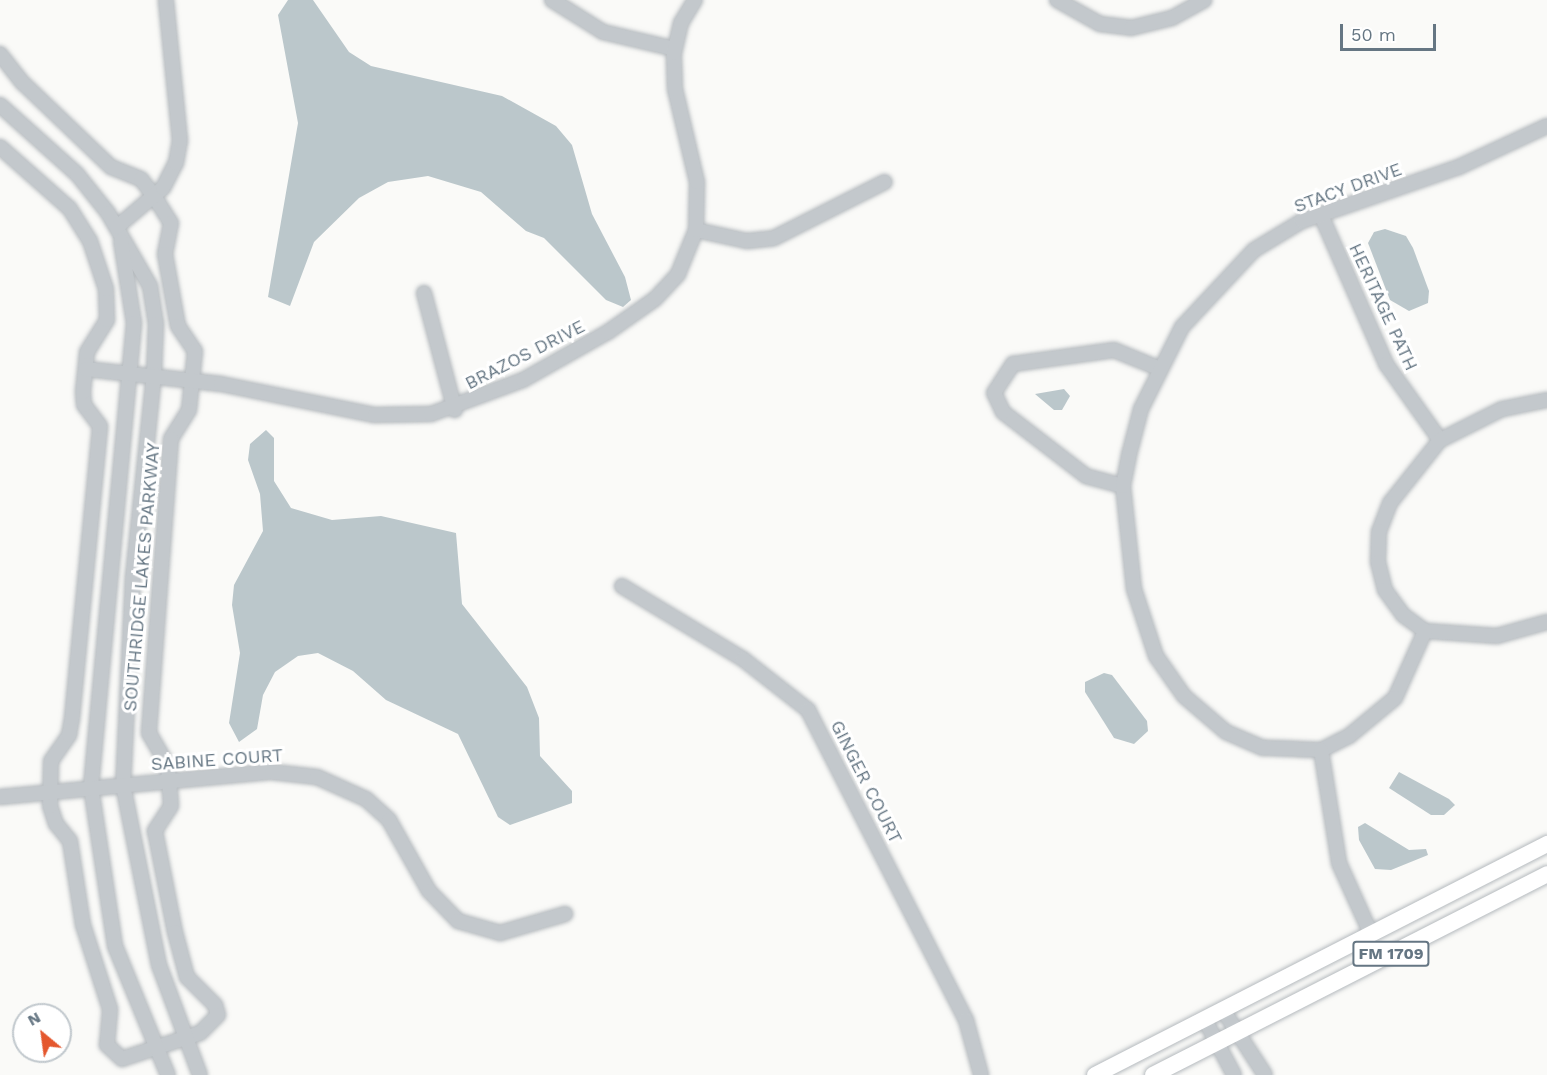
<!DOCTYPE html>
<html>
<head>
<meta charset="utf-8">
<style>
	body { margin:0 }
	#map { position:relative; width:1547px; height:1075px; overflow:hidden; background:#fafaf8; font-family:"Work Sans",sans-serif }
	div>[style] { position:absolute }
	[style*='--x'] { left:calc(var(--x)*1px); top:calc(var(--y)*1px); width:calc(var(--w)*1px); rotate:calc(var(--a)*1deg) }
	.water>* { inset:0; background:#bbc7cb }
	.roads { filter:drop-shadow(0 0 2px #b5babe) drop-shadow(0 0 2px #b5babe) }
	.minor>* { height:14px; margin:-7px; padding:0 7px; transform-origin:7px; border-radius:7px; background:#c3c8cc }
	.major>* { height:16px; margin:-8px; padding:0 8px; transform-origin:8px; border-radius:8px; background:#fff }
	span { translate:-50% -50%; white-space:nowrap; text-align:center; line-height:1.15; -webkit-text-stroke:6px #fff; paint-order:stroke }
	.shield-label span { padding:2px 4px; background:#fff; border:2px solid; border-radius:4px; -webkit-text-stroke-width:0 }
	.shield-label { font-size:16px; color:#657683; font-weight:700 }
	.street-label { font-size:18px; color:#657683 }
	.north { position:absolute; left:12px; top:1003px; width:60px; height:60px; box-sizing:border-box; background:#fff; border:2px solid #c1c8cd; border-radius:50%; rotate:331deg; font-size:16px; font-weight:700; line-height:24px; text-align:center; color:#657683 }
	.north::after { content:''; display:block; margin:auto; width:21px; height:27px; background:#e4572e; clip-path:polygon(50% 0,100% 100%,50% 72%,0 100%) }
	.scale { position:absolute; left:1340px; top:24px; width:96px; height:27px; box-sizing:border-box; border:3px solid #657683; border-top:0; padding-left:8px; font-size:18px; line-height:21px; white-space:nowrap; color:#657683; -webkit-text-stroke:4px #fff; paint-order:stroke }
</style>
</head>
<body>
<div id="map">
	<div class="water">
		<div style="clip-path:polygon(288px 0,313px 0,349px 52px,371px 66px,502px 96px,556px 126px,572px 145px,592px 214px,625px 277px,631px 300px,623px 307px,606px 300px,544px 238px,526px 231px,481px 192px,428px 176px,388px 182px,359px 198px,314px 242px,290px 306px,268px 297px,298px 123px,278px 15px)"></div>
		<div style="clip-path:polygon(1385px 229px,1406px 236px,1413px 248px,1429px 291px,1428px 303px,1409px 311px,1390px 300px,1368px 243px,1374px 232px)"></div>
		<div style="clip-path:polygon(1064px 389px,1070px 396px,1062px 410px,1054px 410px,1035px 394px)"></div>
		<div style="clip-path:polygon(266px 430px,274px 438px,274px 481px,291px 508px,332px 520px,381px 516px,456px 533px,462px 604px,527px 687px,539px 718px,540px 756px,572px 791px,572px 803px,510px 825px,498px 817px,458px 734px,386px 700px,353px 671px,318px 653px,298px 656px,275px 672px,263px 695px,257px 729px,239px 742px,229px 723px,240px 653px,232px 605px,234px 585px,263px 531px,260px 494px,248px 460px,250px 444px)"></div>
		<div style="clip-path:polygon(1104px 673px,1112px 675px,1147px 721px,1148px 731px,1134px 744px,1114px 738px,1085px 692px,1085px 682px)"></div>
		<div style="clip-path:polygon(1399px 772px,1449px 799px,1455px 805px,1444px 815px,1431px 815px,1389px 788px)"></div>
		<div style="clip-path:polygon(1365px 823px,1409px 850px,1426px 849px,1428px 855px,1391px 870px,1375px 869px,1359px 840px,1358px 827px)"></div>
	</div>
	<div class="roads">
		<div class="minor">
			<div style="--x:552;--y:0;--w:60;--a:32.1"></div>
			<div style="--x:603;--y:32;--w:74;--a:13.3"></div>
			<div style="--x:1057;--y:0;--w:49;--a:29.2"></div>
			<div style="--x:1100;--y:24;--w:31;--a:7"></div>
			<div style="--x:1131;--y:28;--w:42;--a:-13.7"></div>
			<div style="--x:1172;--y:18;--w:37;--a:-29"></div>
			<div style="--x:0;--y:54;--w:37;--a:52"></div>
			<div style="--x:23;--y:83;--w:122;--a:43.7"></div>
			<div style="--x:111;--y:167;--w:32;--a:22"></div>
			<div style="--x:141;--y:179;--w:21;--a:53"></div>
			<div style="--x:154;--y:196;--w:32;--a:58"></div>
			<div style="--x:171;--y:223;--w:32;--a:101"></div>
			<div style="--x:165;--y:254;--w:73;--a:79.8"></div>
			<div style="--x:178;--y:326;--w:30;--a:56"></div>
			<div style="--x:195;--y:351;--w:59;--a:95.8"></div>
			<div style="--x:189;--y:410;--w:34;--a:122"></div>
			<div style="--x:171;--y:439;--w:295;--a:94.3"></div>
			<div style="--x:149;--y:733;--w:38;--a:60"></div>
			<div style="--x:168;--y:766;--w:40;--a:85.7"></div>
			<div style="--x:171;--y:806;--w:30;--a:123"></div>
			<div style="--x:155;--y:831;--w:103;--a:78.8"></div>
			<div style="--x:175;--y:932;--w:47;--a:75.1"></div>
			<div style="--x:187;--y:977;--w:40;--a:45"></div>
			<div style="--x:215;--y:1005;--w:10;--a:73"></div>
			<div style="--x:218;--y:1015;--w:25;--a:135"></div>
			<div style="--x:200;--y:1033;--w:82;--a:161.6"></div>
			<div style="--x:122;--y:1059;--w:21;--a:-137"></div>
			<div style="--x:107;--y:1045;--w:36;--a:-85"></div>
			<div style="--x:110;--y:1009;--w:88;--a:-107.8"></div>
			<div style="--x:83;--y:925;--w:85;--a:-98.8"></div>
			<div style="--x:70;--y:841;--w:22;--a:-129"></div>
			<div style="--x:56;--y:824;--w:19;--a:-108"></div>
			<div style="--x:50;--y:806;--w:45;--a:-88.7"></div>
			<div style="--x:51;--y:761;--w:32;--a:-55"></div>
			<div style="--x:69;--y:735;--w:17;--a:-80"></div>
			<div style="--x:72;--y:718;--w:293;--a:-84.5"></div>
			<div style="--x:100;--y:426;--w:26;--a:-127"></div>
			<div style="--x:84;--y:405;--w:13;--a:-94"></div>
			<div style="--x:83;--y:392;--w:40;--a:-84.3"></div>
			<div style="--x:87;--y:352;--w:38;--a:-58"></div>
			<div style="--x:107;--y:320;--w:31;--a:-92"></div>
			<div style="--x:106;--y:289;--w:51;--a:-108.4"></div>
			<div style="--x:90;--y:241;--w:39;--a:-122"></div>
			<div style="--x:69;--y:208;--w:92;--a:-138.5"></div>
			<div style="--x:0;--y:105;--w:103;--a:41.9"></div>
			<div style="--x:77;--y:174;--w:50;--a:51.5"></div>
			<div style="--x:108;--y:213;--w:84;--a:60.1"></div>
			<div style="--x:150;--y:286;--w:38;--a:81"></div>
			<div style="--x:156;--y:324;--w:50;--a:92.3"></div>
			<div style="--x:154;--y:374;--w:203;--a:95.9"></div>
			<div style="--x:133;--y:576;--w:209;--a:92.7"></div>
			<div style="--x:123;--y:785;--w:184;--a:78.7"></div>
			<div style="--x:159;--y:965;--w:117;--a:69.6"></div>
			<div style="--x:1321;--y:215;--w:163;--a:66.4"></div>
			<div style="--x:1386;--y:364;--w:93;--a:54.6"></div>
			<div style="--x:117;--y:227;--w:60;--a:-40.3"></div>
			<div style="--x:163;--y:188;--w:28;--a:-63"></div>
			<div style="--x:176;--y:163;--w:22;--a:-80"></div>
			<div style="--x:180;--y:141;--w:142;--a:-95.7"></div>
			<div style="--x:696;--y:230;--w:52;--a:12.2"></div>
			<div style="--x:747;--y:241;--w:27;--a:-6"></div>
			<div style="--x:774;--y:238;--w:124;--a:-26.8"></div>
			<div style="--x:121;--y:241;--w:83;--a:81"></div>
			<div style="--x:134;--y:323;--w:466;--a:95.3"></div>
			<div style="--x:91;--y:787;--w:161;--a:81.4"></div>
			<div style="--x:115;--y:946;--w:139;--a:67.7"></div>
			<div style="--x:424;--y:293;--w:121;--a:75.2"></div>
			<div style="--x:86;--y:369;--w:136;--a:6.3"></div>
			<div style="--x:221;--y:384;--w:157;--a:11.4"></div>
			<div style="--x:375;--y:415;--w:56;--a:-1"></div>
			<div style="--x:431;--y:414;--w:98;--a:-20.3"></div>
			<div style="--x:523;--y:380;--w:98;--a:-29.5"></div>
			<div style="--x:608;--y:332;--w:57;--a:-35.1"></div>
			<div style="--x:655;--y:299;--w:34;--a:-47"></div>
			<div style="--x:678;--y:274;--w:48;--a:-67.8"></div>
			<div style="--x:696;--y:230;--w:48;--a:-88.8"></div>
			<div style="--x:697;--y:182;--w:96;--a:-103.3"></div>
			<div style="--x:675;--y:89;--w:36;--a:-92"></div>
			<div style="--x:674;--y:53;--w:31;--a:-77"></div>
			<div style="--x:681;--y:23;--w:27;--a:-59"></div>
			<div style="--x:1547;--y:400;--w:46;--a:168.7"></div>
			<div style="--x:1502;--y:409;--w:69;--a:153.4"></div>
			<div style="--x:1440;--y:440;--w:80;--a:128.4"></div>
			<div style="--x:1390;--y:503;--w:30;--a:111"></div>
			<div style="--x:1379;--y:531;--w:31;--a:92"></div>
			<div style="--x:1378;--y:562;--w:29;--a:76"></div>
			<div style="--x:1385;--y:590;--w:31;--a:54"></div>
			<div style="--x:1403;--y:615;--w:27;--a:36"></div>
			<div style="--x:1425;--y:631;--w:72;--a:4"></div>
			<div style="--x:1497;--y:636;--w:52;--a:-15.6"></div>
			<div style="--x:1123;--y:486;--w:38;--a:-165"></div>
			<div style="--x:1086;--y:476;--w:105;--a:-142.4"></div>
			<div style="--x:1003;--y:412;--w:21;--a:-115"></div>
			<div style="--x:994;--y:393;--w:35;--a:-57"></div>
			<div style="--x:1013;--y:364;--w:102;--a:-7.9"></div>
			<div style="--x:1114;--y:350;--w:48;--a:22.2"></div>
			<div style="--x:622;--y:586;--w:141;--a:31.1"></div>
			<div style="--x:743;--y:659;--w:83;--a:38.1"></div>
			<div style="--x:808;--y:710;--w:348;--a:63"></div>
			<div style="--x:966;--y:1020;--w:57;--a:74.7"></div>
			<div style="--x:1425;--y:631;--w:73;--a:114.1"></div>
			<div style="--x:1395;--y:698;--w:60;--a:140.4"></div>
			<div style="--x:1349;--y:736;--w:31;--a:153"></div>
			<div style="--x:1321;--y:750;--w:23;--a:-178"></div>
			<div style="--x:1298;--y:749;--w:35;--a:-178"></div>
			<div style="--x:1263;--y:748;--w:40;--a:-156.6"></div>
			<div style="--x:1226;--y:732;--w:55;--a:-139.4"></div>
			<div style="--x:1184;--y:696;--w:49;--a:-125"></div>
			<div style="--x:1156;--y:656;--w:71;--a:-108.2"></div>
			<div style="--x:1134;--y:589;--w:104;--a:-96.1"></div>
			<div style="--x:1123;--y:486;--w:32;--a:-79"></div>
			<div style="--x:1129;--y:455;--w:48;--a:-75.4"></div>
			<div style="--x:1141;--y:409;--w:92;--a:-63.4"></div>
			<div style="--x:1182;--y:327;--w:105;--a:-46.9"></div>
			<div style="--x:1254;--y:250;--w:56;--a:-31.1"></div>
			<div style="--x:1302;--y:221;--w:166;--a:-19"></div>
			<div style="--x:1459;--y:167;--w:97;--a:-25"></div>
			<div style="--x:1321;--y:750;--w:114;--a:80.9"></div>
			<div style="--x:1339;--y:863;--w:78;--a:65.7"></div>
			<div style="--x:0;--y:797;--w:273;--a:-5.3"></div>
			<div style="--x:272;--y:772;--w:45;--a:6.3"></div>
			<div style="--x:317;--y:777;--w:54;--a:24.2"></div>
			<div style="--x:366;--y:799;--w:31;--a:42"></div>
			<div style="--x:389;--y:820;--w:81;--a:60.6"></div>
			<div style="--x:429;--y:891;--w:42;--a:46"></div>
			<div style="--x:458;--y:921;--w:44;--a:15.9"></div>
			<div style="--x:500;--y:933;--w:68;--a:-16.3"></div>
			<div style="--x:1223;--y:1010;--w:77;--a:57.1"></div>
			<div style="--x:1205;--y:1020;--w:62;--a:62.2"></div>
		</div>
		<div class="major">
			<div style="--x:1095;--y:1075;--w:508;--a:-27.07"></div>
			<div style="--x:1153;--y:1075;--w:442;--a:-27"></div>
		</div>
	</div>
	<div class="shield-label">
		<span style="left:1391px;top:954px">FM 1709</span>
	</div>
	<div class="street-label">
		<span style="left:1348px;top:188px;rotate:-20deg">STACY DRIVE</span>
		<span style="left:1383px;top:307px;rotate:65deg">HERITAGE PATH</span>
		<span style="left:525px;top:355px;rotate:-27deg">BRAZOS DRIVE</span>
		<span style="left:142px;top:577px;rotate:-85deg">SOUTHRIDGE LAKES PARKWAY</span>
		<span style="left:217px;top:760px;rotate:-4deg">SABINE COURT</span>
		<span style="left:866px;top:782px;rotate:63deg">GINGER COURT</span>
	</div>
	<div class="north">N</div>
	<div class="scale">50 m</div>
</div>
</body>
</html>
